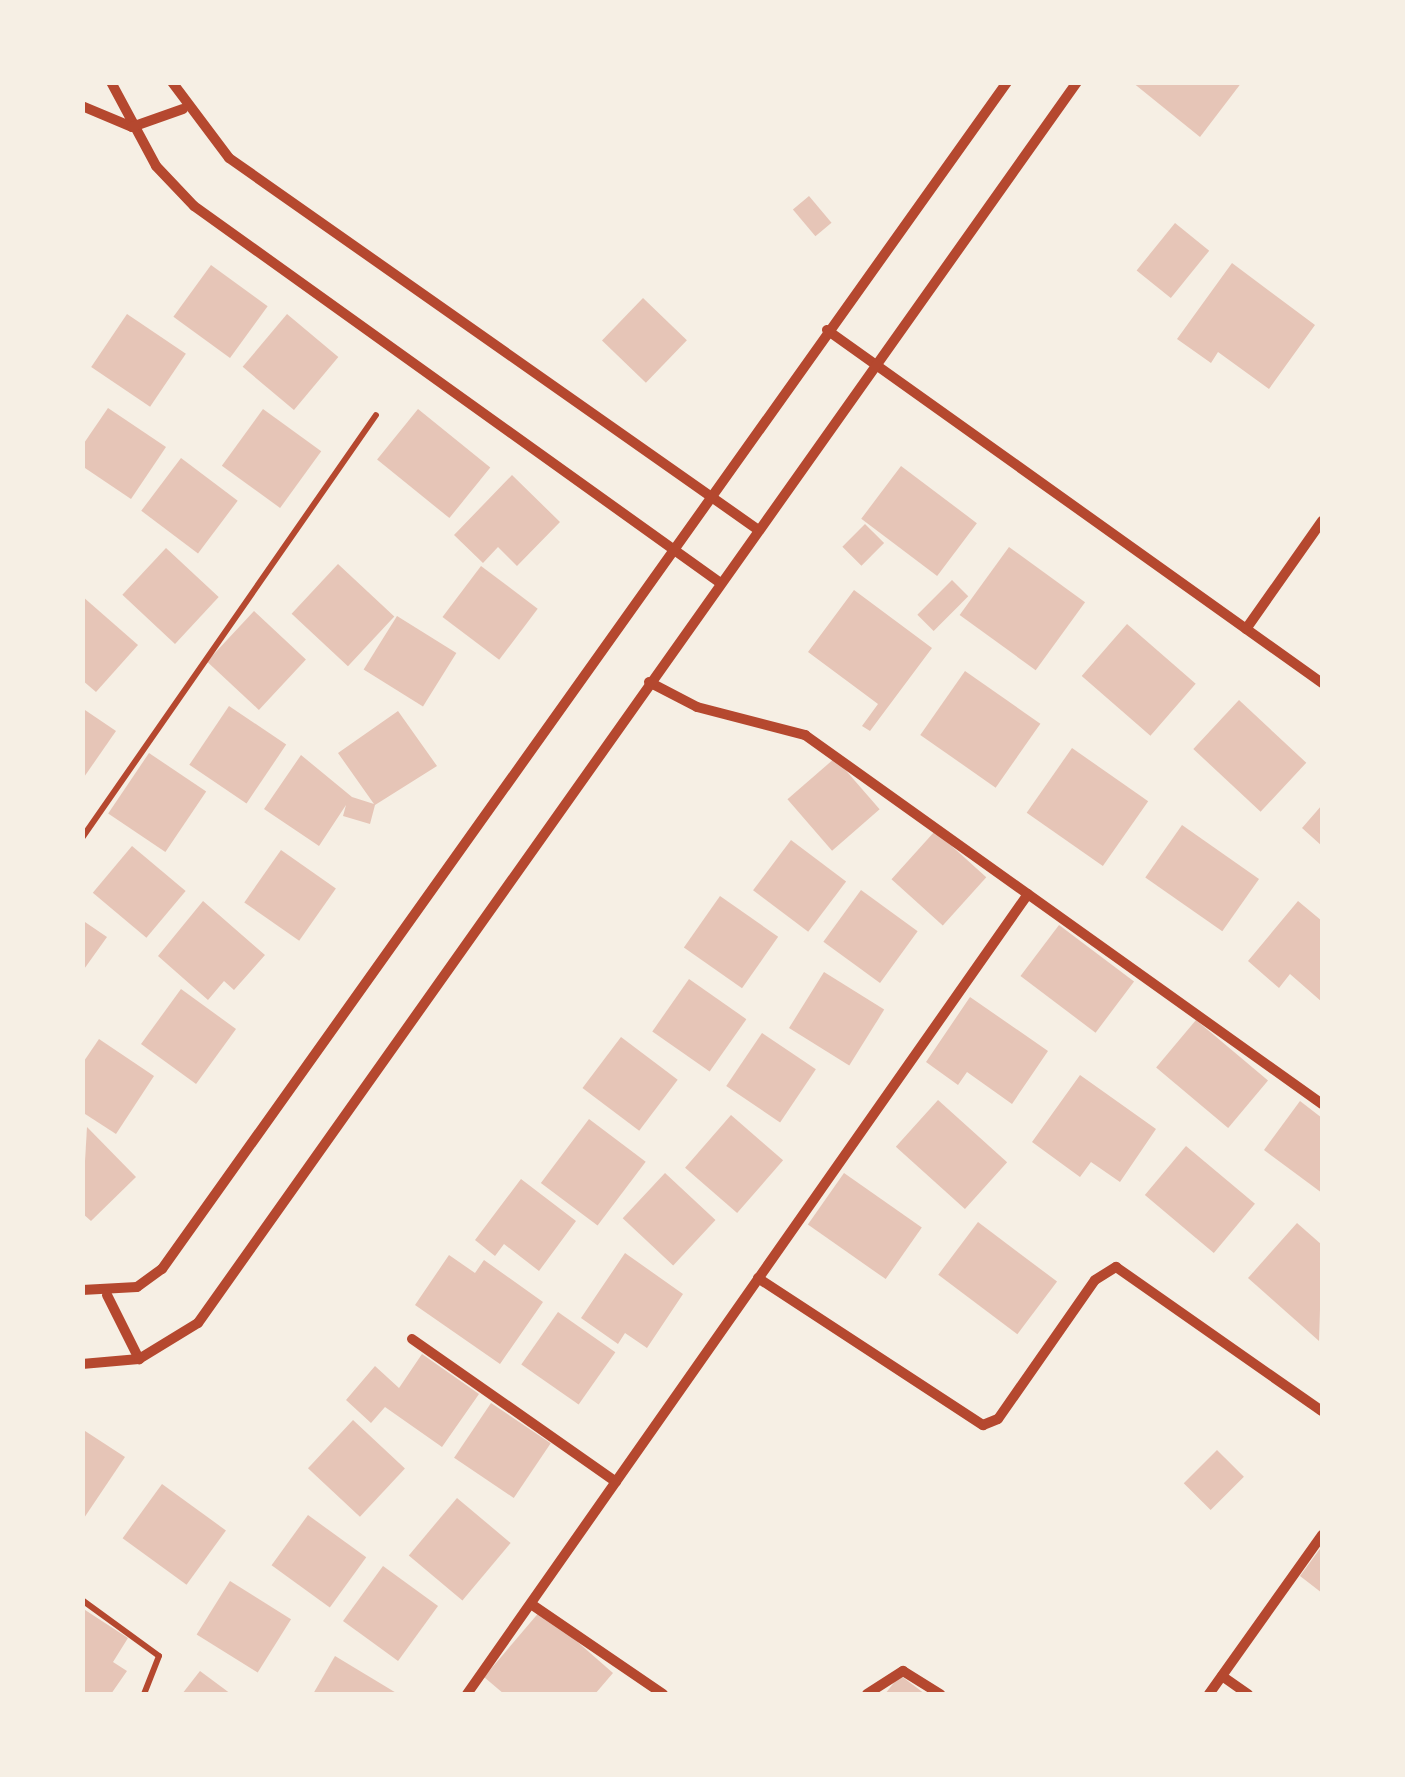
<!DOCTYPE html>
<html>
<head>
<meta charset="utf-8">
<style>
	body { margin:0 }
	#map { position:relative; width:1405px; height:1777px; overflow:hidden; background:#f6efe4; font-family:Literata,serif }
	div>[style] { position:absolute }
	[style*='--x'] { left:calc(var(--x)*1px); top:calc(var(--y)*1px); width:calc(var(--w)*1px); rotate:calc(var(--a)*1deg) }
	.building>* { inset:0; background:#e6c5b7; transform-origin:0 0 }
	.path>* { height:6px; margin:-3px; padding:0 3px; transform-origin:3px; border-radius:3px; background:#b5482f }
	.minor>* { height:10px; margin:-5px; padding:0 5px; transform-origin:5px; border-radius:5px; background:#b5482f }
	span { translate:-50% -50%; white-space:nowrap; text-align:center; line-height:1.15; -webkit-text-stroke:10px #f6efe4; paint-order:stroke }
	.frame { position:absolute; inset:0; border:85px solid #f6efe4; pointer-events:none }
</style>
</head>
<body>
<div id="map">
	<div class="building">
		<div style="clip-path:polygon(1132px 82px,1242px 82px,1200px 137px)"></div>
		<div style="left:809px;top:196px;width:35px;height:21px;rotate:50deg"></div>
		<div style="left:1175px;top:223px;width:44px;height:61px;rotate:39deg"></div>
		<div style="clip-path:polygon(1232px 263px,1315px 325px,1269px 389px,1218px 352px,1211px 363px,1177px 339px)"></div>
		<div style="left:211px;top:265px;width:70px;height:64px;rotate:36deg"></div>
		<div style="left:643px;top:298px;width:61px;height:59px;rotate:44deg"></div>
		<div style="left:127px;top:314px;width:71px;height:64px;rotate:34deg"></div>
		<div style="left:287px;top:314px;width:67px;height:69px;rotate:40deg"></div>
		<div style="clip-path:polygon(108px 408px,166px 447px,131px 499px,82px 466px,82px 446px)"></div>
		<div style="left:263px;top:409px;width:72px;height:70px;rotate:36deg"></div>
		<div style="left:418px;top:409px;width:93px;height:65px;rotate:39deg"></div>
		<div style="left:181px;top:458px;width:71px;height:66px;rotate:37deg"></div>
		<div style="left:901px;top:466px;width:95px;height:66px;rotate:37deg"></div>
		<div style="clip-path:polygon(512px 475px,560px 522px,517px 566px,498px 547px,483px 563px,454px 535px)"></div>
		<div style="left:865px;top:524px;width:27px;height:32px;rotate:45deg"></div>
		<div style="left:1009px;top:547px;width:94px;height:84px;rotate:36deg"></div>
		<div style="left:166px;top:548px;width:72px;height:64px;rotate:43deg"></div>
		<div style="left:338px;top:564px;width:77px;height:68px;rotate:43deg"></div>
		<div style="left:481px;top:566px;width:71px;height:64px;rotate:37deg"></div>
		<div style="left:952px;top:580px;width:23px;height:49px;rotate:45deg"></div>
		<div style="clip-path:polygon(854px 590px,932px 648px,870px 731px,862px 726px,878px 704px,808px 652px)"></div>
		<div style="clip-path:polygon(82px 596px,138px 645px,96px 692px,82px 680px)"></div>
		<div style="left:254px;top:611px;width:71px;height:69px;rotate:43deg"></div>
		<div style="left:397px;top:616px;width:70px;height:63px;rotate:32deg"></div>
		<div style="left:1127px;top:624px;width:91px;height:69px;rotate:41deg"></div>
		<div style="left:965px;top:671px;width:92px;height:78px;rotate:35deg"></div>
		<div style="left:1239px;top:700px;width:92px;height:67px;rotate:43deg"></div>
		<div style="left:229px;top:706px;width:69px;height:71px;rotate:34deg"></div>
		<div style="clip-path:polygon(82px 708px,116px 731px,82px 780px)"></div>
		<div style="clip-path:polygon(398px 711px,437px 766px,375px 805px,370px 824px,343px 816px,346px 805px,319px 846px,264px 809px,301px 755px,352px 797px,374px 804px,338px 753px)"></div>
		<div style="left:1072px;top:748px;width:93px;height:79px;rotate:35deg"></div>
		<div style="left:149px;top:753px;width:69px;height:73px;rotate:34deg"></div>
		<div style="left:835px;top:758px;width:68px;height:63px;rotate:49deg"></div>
		<div style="clip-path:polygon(1322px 805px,1322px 846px,1302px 828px)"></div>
		<div style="left:1182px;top:825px;width:94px;height:64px;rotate:35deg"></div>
		<div style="left:935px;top:831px;width:69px;height:65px;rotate:42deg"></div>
		<div style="left:791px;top:840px;width:69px;height:63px;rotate:37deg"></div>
		<div style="left:132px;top:846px;width:70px;height:61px;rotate:40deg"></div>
		<div style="left:281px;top:850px;width:67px;height:64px;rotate:35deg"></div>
		<div style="left:861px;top:890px;width:70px;height:64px;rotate:36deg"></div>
		<div style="left:720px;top:896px;width:71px;height:63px;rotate:35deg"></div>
		<div style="clip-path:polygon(203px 901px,265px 955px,234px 990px,224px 981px,208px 1000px,158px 956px)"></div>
		<div style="clip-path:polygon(1298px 901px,1322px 921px,1322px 1002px,1290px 974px,1279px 988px,1248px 961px)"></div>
		<div style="clip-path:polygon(82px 920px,107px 937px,82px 972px)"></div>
		<div style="left:1059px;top:925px;width:94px;height:64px;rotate:37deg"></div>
		<div style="left:824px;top:972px;width:71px;height:66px;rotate:32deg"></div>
		<div style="left:689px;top:979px;width:70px;height:64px;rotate:35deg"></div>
		<div style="left:181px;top:989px;width:68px;height:68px;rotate:36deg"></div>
		<div style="clip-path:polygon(970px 997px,1048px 1051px,1012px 1104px,967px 1072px,958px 1085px,926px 1062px)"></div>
		<div style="left:1196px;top:1020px;width:94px;height:62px;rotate:40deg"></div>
		<div style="left:762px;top:1033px;width:65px;height:64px;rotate:34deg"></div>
		<div style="left:621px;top:1037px;width:71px;height:64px;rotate:37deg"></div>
		<div style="clip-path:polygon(99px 1039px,154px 1076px,116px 1134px,82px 1112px,82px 1064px)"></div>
		<div style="clip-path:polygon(1080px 1075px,1156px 1129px,1120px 1182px,1091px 1162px,1080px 1177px,1032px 1142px)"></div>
		<div style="left:938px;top:1100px;width:93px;height:63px;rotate:42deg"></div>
		<div style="clip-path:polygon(1300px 1101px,1322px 1118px,1322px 1193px,1264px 1150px)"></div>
		<div style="left:731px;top:1115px;width:69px;height:70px;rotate:41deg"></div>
		<div style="left:589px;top:1119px;width:71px;height:80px;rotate:37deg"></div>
		<div style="clip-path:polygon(87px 1127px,136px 1177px,91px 1221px,82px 1213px)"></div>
		<div style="left:1186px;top:1146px;width:90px;height:64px;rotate:40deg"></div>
		<div style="left:665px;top:1173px;width:69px;height:62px;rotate:43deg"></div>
		<div style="left:844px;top:1173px;width:95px;height:63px;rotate:35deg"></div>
		<div style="clip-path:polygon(521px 1179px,576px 1221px,539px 1271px,504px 1244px,495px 1256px,475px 1240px)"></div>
		<div style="left:978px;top:1222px;width:99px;height:66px;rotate:37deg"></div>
		<div style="clip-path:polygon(1297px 1223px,1322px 1245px,1319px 1341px,1248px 1278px)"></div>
		<div style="clip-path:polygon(625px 1253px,683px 1294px,647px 1348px,625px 1333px,618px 1344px,581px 1318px)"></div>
		<div style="clip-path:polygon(449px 1255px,475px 1273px,484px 1260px,543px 1302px,500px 1364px,415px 1305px)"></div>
		<div style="left:558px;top:1312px;width:70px;height:64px;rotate:35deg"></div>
		<div style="clip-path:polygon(422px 1354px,479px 1394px,442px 1447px,385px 1407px,371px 1423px,346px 1400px,375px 1366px,399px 1388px)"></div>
		<div style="left:491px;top:1403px;width:72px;height:66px;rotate:34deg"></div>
		<div style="left:353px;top:1420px;width:71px;height:66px;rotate:43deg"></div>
		<div style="clip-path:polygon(82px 1429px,125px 1457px,82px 1521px)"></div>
		<div style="left:1217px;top:1450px;width:38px;height:47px;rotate:45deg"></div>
		<div style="left:162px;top:1484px;width:79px;height:67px;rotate:36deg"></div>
		<div style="left:457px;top:1498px;width:70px;height:75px;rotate:40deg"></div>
		<div style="left:308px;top:1515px;width:72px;height:62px;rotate:36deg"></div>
		<div style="clip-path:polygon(1322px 1546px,1322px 1593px,1300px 1576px)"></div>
		<div style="left:383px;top:1566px;width:68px;height:68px;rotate:36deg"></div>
		<div style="left:230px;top:1581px;width:72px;height:63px;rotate:32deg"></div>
		<div style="clip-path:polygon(82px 1608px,128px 1638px,113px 1662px,127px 1671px,111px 1694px,82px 1694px)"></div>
		<div style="clip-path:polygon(541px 1610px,613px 1673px,595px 1694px,504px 1694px,484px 1677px)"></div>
		<div style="clip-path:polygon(335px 1656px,398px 1694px,313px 1694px)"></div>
		<div style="clip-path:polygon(200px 1671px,231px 1694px,182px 1694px)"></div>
		<div style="clip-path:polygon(900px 1675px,925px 1694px,885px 1694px)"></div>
	</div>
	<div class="path">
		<div style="--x:82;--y:838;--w:515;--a:-55.2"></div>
		<div style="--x:82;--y:1600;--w:95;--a:36"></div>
		<div style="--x:159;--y:1656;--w:41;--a:111.5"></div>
	</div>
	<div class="minor">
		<div style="--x:111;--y:82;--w:95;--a:61.8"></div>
		<div style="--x:156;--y:166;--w:55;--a:46.5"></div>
		<div style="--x:194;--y:206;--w:646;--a:35.61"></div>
		<div style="--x:172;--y:82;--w:95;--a:53.1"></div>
		<div style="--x:229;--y:158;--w:645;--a:35.09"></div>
		<div style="--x:82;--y:106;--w:54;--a:22.8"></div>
		<div style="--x:132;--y:127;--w:54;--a:-19.4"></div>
		<div style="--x:827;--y:330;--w:608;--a:35.49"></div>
		<div style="--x:1246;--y:629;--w:132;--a:-54.9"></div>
		<div style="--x:649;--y:682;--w:54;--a:27.5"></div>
		<div style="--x:697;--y:707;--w:112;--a:14.5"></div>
		<div style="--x:805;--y:735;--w:635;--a:35.52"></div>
		<div style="--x:758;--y:1278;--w:269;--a:33.2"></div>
		<div style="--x:983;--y:1425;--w:16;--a:-22"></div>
		<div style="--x:998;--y:1419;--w:169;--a:-55.1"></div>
		<div style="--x:1095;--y:1280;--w:25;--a:-32"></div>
		<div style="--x:1116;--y:1267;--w:251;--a:35"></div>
		<div style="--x:82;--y:1290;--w:55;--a:-3.1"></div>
		<div style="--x:137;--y:1287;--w:31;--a:-36"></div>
		<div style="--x:162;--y:1269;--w:1457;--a:-54.55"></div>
		<div style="--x:107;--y:1295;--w:72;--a:63.4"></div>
		<div style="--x:412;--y:1339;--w:249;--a:35"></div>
		<div style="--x:82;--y:1364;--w:57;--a:-5"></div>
		<div style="--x:139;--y:1359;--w:69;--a:-31.4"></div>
		<div style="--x:198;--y:1323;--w:1521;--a:-54.69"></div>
		<div style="--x:531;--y:1604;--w:160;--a:34.3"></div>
		<div style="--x:1222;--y:1676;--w:32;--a:35"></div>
		<div style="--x:467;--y:1694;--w:977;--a:-54.96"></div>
		<div style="--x:867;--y:1694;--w:43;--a:-32.6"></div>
		<div style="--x:903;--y:1671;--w:44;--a:31.9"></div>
		<div style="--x:1209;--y:1694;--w:195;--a:-54.6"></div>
	</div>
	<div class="frame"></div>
</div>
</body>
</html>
